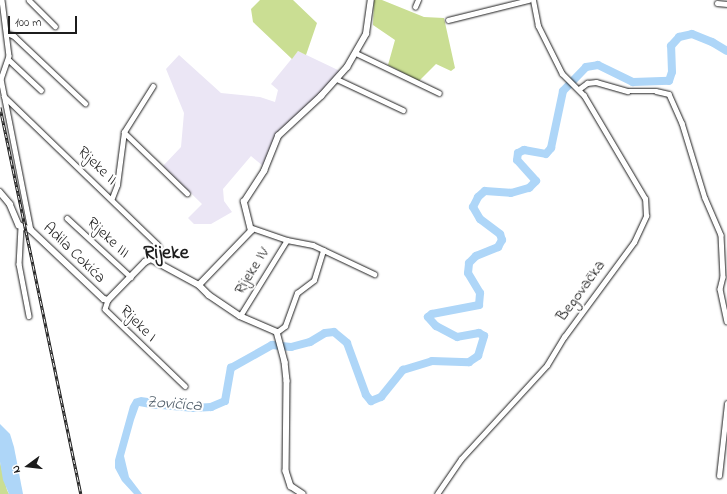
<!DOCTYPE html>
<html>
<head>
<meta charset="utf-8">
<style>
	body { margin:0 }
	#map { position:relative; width:727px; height:494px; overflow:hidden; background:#fff; font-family:"Indie Flower",sans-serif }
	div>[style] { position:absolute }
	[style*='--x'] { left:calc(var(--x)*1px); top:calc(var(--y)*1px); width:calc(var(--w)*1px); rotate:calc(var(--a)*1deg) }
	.built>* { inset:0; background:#ebe6f5 }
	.green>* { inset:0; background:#cade93 }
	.water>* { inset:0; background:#aed6f8 }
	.river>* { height:8px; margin:-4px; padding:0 4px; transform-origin:4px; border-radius:4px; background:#aed6f8 }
	.roads { filter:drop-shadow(0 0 1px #1c1c1c) drop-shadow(0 0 1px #1c1c1c) }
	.minor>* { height:4.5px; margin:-2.25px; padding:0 2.25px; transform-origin:2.25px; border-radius:2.25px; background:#fff }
	.tertiary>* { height:5.5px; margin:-2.75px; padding:0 2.75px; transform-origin:2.75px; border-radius:2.75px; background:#fff }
	.rail>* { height:3px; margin-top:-1.5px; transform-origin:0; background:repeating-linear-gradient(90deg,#fff 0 4.5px,#1c1c1c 0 9px); box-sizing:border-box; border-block:1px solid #1c1c1c }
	span { translate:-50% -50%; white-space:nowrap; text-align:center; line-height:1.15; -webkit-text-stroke:4px #fff; paint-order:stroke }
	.street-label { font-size:16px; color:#1c1c1c }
	.water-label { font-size:17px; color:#4f5d69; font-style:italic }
	.district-label { font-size:20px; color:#1c1c1c; font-weight:700 }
	.north { position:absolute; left:8px; top:446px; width:40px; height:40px; -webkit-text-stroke:3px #fff; paint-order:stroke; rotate:255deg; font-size:11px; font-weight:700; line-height:16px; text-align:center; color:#1c1c1c }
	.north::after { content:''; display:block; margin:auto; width:14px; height:18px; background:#1c1c1c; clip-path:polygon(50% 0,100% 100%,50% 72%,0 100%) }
	.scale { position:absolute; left:8px; top:16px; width:69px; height:18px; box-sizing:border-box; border:2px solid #1c1c1c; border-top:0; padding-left:5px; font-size:12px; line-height:14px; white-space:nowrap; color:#1c1c1c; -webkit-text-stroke:3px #fff; paint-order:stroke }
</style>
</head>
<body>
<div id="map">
	<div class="built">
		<div style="clip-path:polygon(298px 51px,340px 71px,309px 105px,279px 130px,263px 166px,251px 156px,223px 189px,224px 201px,232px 212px,211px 224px,194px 224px,188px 218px,202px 204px,163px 166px,181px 147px,184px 113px,166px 69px,179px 55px,221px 93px,260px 97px,275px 102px,278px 90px,271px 84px)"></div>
	</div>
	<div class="green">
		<div style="clip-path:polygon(260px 0,293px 0,317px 23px,306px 55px,298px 51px,292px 59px,253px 22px,251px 9px)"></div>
		<div style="clip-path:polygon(374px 0,382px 0,424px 17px,444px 18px,455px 68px,451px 71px,436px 64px,419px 81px,388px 65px,395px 40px,373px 25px)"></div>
		<div style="clip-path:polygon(0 462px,7px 490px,9px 494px,0 494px)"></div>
	</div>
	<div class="water">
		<div style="clip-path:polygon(141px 397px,148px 398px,161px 406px,156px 409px,139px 406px,134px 420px,124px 456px,129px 477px,142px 494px,134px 494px,122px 481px,115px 468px,115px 460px,130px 406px,134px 399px)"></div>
		<div style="clip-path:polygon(0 424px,10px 434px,14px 447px,23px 494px,9px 494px,3px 480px,0 462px)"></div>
	</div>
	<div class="river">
		<div style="--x:151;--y:404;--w:43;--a:5.3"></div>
		<div style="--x:194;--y:408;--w:17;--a:-3"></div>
		<div style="--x:211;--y:407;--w:15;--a:-23"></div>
		<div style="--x:225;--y:401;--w:34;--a:-80"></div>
		<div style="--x:231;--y:368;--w:47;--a:-29.3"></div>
		<div style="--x:272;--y:345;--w:19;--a:6"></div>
		<div style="--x:291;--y:347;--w:20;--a:-15"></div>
		<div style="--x:310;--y:342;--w:17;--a:-31"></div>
		<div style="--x:325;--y:333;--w:9;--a:-6"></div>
		<div style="--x:334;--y:332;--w:17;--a:40"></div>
		<div style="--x:347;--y:343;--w:55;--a:69.9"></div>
		<div style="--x:366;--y:395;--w:8;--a:50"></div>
		<div style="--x:371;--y:401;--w:11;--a:-22"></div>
		<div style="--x:381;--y:397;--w:35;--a:-51"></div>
		<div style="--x:403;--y:370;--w:30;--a:-17"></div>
		<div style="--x:432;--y:361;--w:37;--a:2"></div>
		<div style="--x:469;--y:362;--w:11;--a:-34"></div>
		<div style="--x:478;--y:356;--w:21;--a:-73"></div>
		<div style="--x:484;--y:336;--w:6;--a:-149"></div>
		<div style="--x:479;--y:333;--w:22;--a:170"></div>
		<div style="--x:457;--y:337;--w:24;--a:-152"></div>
		<div style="--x:436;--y:326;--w:12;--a:-132"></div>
		<div style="--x:428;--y:317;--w:5;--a:-37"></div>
		<div style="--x:432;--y:314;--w:48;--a:-10.8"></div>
		<div style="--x:479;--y:305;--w:12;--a:-85"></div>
		<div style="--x:480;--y:293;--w:23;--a:-121"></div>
		<div style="--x:468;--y:273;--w:10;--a:-84"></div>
		<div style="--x:469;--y:263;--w:10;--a:-45"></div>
		<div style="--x:476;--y:256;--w:24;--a:-22"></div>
		<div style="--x:498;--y:247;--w:8;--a:-60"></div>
		<div style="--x:502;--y:240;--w:6;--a:-108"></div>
		<div style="--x:500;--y:234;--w:25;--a:-143"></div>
		<div style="--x:480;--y:219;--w:14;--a:-120"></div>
		<div style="--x:473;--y:207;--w:11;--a:-63"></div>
		<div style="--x:478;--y:197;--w:9;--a:-41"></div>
		<div style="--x:485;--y:191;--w:26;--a:4"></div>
		<div style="--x:511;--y:193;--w:19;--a:-16"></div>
		<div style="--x:529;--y:188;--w:10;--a:-45"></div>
		<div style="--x:536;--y:181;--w:28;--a:-132"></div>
		<div style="--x:517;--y:160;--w:7;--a:-82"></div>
		<div style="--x:518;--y:153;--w:7;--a:-27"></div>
		<div style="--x:524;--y:150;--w:22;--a:10"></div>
		<div style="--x:546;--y:154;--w:8;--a:-50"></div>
		<div style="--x:551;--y:148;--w:58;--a:-78.1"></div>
		<div style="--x:563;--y:91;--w:33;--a:-46"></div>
		<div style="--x:586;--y:67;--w:12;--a:-9"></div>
		<div style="--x:598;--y:65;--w:39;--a:26"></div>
		<div style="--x:633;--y:82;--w:36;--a:-2"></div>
		<div style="--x:669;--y:81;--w:9;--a:-72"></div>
		<div style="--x:672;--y:72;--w:26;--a:-92"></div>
		<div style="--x:671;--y:46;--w:12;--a:-48"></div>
		<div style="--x:679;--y:37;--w:13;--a:-13"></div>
		<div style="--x:692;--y:34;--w:22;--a:22"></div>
		<div style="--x:712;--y:42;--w:17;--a:31"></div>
	</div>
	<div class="roads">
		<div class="minor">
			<div style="--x:2;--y:0;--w:56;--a:82.9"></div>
			<div style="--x:9;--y:56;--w:24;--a:109"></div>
			<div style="--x:1;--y:79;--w:154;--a:78.8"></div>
			<div style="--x:29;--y:0;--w:37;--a:45"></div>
			<div style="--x:717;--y:3;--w:10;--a:6"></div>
			<div style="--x:415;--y:7;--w:8;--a:-67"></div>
			<div style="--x:448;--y:20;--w:83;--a:-13.9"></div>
			<div style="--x:7;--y:33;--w:8;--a:23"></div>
			<div style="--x:14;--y:36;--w:98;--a:43.3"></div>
			<div style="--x:356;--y:53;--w:92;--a:25.7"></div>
			<div style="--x:9;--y:60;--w:44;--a:43.2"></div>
			<div style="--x:337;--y:79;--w:73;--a:25.2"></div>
			<div style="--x:579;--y:89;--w:10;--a:-37"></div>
			<div style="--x:587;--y:83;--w:9;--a:-6"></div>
			<div style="--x:596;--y:82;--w:33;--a:16"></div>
			<div style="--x:628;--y:91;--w:28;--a:0"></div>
			<div style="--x:656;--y:91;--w:13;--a:13"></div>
			<div style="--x:669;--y:94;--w:32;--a:66"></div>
			<div style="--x:682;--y:123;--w:78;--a:73"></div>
			<div style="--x:705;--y:198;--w:40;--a:66.6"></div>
			<div style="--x:721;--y:235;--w:42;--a:87.3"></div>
			<div style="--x:723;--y:277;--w:12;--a:104"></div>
			<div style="--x:720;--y:289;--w:33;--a:78"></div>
			<div style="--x:4;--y:96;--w:213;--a:44"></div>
			<div style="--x:157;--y:244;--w:4;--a:56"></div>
			<div style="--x:159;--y:247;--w:16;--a:130"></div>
			<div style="--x:124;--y:132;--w:88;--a:44.1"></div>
			<div style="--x:112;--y:198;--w:14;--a:-69"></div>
			<div style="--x:117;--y:185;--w:53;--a:-82.5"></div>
			<div style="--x:124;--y:132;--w:54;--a:-57.8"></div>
			<div style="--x:67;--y:218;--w:87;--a:42.7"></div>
			<div style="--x:21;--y:227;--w:37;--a:93"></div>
			<div style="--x:19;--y:264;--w:53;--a:79.1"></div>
			<div style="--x:252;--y:228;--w:37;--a:19"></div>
			<div style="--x:287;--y:240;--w:26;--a:11"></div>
			<div style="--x:313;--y:245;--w:68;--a:25.4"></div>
			<div style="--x:108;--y:300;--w:9;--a:108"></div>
			<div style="--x:105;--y:309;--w:111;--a:43.9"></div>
			<div style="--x:240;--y:316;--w:89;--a:-58.3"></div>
			<div style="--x:277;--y:332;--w:10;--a:-37"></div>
			<div style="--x:285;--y:326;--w:35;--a:-70"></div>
			<div style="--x:297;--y:293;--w:21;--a:-37"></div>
			<div style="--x:314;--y:280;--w:31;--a:-73"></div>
			<div style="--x:719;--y:476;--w:73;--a:-83.7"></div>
			<div style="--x:437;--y:494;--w:42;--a:-55.6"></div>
			<div style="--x:461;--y:459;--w:127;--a:-47.5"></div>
			<div style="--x:547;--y:365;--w:33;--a:-59"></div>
			<div style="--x:564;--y:337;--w:118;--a:-53.6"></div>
			<div style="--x:634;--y:242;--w:29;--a:-65"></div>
			<div style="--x:646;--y:216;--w:17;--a:-93"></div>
			<div style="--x:645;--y:199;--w:120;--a:-120.6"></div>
			<div style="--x:584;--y:96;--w:31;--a:-135"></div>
			<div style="--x:562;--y:74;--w:54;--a:-116.6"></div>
			<div style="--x:538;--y:26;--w:26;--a:-101"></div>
		</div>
		<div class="tertiary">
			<div style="--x:0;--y:192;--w:16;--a:50"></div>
			<div style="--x:10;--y:204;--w:23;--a:67"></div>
			<div style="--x:19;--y:225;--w:13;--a:23"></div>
			<div style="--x:31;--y:230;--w:100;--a:43.4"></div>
			<div style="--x:104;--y:299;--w:4;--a:14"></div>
			<div style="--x:108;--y:300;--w:53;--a:-45.8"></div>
			<div style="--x:145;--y:262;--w:7;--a:-27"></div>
			<div style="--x:151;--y:259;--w:55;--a:28.4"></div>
			<div style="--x:199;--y:285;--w:14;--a:45"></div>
			<div style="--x:209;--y:295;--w:37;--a:34"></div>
			<div style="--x:240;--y:316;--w:40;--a:23.4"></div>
			<div style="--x:277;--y:332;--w:31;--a:75"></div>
			<div style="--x:285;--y:362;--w:19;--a:84"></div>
			<div style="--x:287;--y:381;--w:90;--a:90.6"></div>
			<div style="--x:286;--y:471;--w:16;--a:72"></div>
			<div style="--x:291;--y:486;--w:14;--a:34"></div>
			<div style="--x:199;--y:285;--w:75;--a:-46.1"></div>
			<div style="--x:251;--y:231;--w:30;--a:-104"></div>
			<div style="--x:244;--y:202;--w:37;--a:-57"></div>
			<div style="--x:264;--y:171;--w:38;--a:-68"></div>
			<div style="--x:278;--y:136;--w:59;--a:-42.9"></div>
			<div style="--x:321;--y:96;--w:39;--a:-48"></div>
			<div style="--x:347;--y:67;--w:38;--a:-60"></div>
			<div style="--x:366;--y:34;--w:34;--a:-82"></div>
		</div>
	</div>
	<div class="rail">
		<div style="--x:0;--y:107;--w:395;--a:78.2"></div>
	</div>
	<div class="street-label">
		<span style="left:97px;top:166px;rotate:44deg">Rijeke II</span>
		<span style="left:108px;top:238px;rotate:43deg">Rijeke III</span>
		<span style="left:74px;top:253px;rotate:44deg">Adila Cokića</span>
		<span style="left:252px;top:271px;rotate:-58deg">Rijeke IV</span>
		<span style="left:581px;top:291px;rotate:-54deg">Begovačka</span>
		<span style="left:138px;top:324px;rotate:45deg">Rijeke I</span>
	</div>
	<div class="water-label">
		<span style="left:174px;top:404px;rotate:4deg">Zovičica</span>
	</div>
	<div class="district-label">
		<span style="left:166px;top:253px">Rijeke</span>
	</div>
	<div class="north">N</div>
	<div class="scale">100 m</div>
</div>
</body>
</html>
